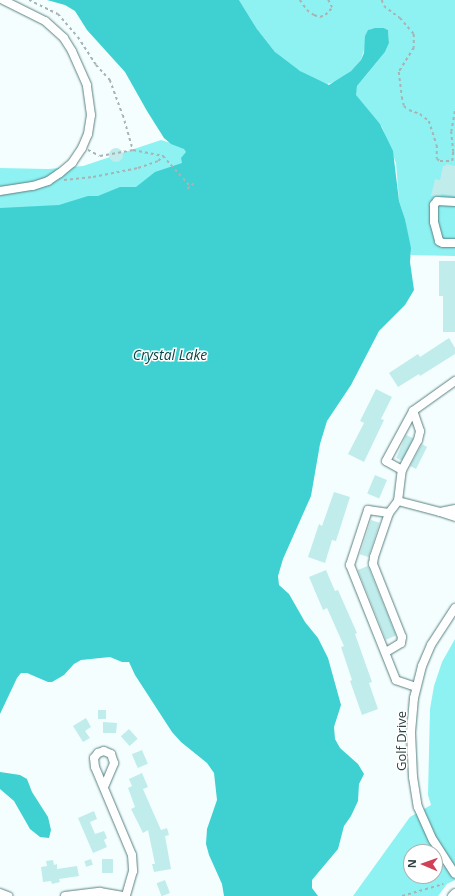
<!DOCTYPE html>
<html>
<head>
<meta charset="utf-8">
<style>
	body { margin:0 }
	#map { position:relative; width:455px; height:896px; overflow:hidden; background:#f5fefe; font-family:"Open Sans",sans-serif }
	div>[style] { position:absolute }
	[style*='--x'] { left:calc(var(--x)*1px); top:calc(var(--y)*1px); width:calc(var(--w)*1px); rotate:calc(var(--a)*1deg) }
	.green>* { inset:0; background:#8ef1f2 }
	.water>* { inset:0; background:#3fd0d1 }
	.building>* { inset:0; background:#c0ecec; transform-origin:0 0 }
	.round { border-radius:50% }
	.path>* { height:1.5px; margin-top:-0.75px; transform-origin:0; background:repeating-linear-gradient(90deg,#a7b4b4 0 3px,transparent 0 6px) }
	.roads { filter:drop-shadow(0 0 1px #588182) drop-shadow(0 0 1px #588182) }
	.minor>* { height:8px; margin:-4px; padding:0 4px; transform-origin:4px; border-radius:4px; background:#fff }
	span { translate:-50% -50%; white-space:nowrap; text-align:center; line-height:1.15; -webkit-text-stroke:3px #fff; paint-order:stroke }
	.street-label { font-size:13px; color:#2f4141 }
	.water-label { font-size:14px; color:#044747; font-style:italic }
	.north { position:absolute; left:403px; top:844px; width:40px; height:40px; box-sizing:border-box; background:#fff; border:1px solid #acb3b3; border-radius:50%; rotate:272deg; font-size:11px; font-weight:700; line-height:16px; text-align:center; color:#2f4141 }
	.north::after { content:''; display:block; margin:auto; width:14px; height:18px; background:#d14056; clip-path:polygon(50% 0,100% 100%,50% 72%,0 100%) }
</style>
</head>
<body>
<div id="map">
	<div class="green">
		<div style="clip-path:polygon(239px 0,455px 0,455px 256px,411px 255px,405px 219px,399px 201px,396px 163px,382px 127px,355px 95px,357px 86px,385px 52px,389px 43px,388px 30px,384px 28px,370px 29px,361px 60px,351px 71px,335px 82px,327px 84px,310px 77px,288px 64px,275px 52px,257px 29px)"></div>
		<div style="clip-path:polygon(161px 140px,194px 150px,187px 166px,129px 193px,46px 210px,0 213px,0 168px,48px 169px,83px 166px)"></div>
		<div style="clip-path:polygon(evenodd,455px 639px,455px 880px,447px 884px,438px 896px,353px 896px,410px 817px,431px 805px,428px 795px,430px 709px,434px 686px,442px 662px,455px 639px,411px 852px,435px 852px,435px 876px,411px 876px,411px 852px)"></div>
	</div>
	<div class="water">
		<div style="clip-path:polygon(47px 0,239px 0,257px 29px,275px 52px,300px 71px,329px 85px,351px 71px,361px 60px,364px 53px,365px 36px,368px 30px,375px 28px,384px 28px,388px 30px,389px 43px,385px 52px,357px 86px,356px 95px,380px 124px,393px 151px,399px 201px,405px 219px,411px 248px,410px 262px,414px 290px,405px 305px,379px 331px,351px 385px,327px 421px,320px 444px,311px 496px,283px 559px,278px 576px,279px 585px,289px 594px,305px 622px,318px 638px,328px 658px,341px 705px,334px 727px,335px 739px,340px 748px,358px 764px,364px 774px,359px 784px,358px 801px,351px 816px,344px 826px,338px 849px,312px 880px,312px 888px,318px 896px,224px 896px,222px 884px,209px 855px,206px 844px,207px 829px,217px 800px,214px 773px,207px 763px,181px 742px,172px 732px,135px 675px,129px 662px,122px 662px,110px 657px,81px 660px,74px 664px,64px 675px,52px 682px,48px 682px,27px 673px,21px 673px,17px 678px,0 714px,0 208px,59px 205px,88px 196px,98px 196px,120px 187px,136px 187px,155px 172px,182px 163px,181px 158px,186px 152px,184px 149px,171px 144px,164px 138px,147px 111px,125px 72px,87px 30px,75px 11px,65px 5px)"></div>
		<div style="clip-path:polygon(0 772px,20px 775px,27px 779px,32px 792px,48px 817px,51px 830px,49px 838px,40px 837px,30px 829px,14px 801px,0 789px)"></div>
	</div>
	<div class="building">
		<div class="round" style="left:109px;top:148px;width:14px;height:14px"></div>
		<div style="clip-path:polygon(446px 164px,455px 166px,455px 196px,441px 194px,441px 196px,431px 196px,435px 179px,440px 180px,443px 166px,446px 166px)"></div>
		<div style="clip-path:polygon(439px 261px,455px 261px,455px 332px,443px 332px,443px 296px,439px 296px)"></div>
		<div style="clip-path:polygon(449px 338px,455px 348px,455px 354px,420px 376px,419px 374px,398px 387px,389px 373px,418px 354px,420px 357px)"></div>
		<div style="clip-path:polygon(376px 389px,392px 397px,381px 419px,384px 420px,364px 462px,348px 454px,364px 423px,360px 421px)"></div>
		<div style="left:406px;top:435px;width:8px;height:25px;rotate:23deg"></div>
		<div style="clip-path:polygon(422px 444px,427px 447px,416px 469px,410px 466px)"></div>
		<div style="left:375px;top:475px;width:13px;height:20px;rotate:23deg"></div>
		<div style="clip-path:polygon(334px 492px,350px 497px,336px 541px,332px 540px,325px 563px,308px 557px,319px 524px,322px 526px)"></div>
		<div style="left:371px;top:520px;width:9px;height:36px;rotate:18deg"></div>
		<div style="left:368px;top:566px;width:75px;height:11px;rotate:68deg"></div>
		<div style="clip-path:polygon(326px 570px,335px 591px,338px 590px,357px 633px,355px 634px,372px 682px,369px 683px,378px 709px,362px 715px,350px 681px,352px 680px,341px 647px,344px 646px,327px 608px,323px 610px,309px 577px)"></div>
		<div style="left:98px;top:710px;width:8px;height:9px"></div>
		<div style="clip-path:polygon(86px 718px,91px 727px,85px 731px,90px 738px,83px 742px,73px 726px)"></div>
		<div style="clip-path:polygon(103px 722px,117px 723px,116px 733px,103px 733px)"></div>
		<div style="left:129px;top:729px;width:13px;height:11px;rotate:48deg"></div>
		<div style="left:142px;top:750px;width:15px;height:11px;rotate:67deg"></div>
		<div style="clip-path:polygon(142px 773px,148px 787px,143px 789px,153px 812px,161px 830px,167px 828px,169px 835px,165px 836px,171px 869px,154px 872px,152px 864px,155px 864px,148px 830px,143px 833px,131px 809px,135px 807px,128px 788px,132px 786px,129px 779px)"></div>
		<div style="clip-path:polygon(94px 811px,97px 819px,90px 822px,95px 834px,104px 831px,107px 838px,104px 840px,107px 847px,93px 853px,78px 818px)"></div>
		<div style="left:91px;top:859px;width:6px;height:7px;rotate:72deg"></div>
		<div style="left:102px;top:859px;width:11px;height:14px"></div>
		<div style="clip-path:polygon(53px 860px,54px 865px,57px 864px,57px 869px,77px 866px,79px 876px,59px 879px,60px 882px,52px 884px,51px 881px,43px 882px,41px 867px,47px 866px,46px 861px)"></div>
		<div style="left:165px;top:880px;width:14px;height:9px;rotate:69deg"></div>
	</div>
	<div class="path">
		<div style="--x:29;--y:0;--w:32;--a:26"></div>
		<div style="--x:58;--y:14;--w:30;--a:49"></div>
		<div style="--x:78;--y:37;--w:33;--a:57"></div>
		<div style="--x:96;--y:65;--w:21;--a:47"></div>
		<div style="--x:110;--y:80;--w:37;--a:70"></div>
		<div style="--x:123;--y:115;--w:36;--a:74"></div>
		<div style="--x:300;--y:0;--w:12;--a:55"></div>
		<div style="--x:307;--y:10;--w:9;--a:36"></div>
		<div style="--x:314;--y:15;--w:6;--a:18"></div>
		<div style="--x:320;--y:17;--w:5;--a:-22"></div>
		<div style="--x:325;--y:15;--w:10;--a:-45"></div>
		<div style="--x:332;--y:8;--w:9;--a:-117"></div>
		<div style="--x:382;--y:0;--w:6;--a:72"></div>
		<div style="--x:384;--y:6;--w:20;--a:37"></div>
		<div style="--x:400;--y:18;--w:21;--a:49"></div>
		<div style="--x:414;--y:34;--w:14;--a:90"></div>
		<div style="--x:414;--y:48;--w:28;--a:122"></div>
		<div style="--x:399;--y:72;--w:25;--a:83"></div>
		<div style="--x:402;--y:97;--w:9;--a:77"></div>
		<div style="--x:404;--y:106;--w:6;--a:39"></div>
		<div style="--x:409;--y:110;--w:12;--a:20"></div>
		<div style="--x:420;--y:114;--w:11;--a:38"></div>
		<div style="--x:429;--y:121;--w:25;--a:72"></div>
		<div style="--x:437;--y:145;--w:14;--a:90"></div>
		<div style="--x:437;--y:159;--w:4;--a:34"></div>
		<div style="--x:440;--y:161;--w:12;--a:0"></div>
		<div style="--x:452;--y:161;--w:9;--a:-84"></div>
		<div style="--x:453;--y:152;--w:20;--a:-96"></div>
		<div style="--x:451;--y:132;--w:22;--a:-80"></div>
		<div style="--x:88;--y:150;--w:13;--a:27"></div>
		<div style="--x:100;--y:156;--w:34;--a:-10"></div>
		<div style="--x:133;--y:150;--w:31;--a:11"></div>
		<div style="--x:163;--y:156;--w:40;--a:48"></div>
		<div style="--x:64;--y:180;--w:29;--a:-6"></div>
		<div style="--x:93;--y:177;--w:46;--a:-11.3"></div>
		<div style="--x:138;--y:168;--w:21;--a:-19"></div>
		<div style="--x:158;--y:161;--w:7;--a:-45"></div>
		<div style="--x:187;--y:189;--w:9;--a:-41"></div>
		<div style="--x:402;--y:896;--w:43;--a:-16.3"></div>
	</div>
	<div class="roads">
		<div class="minor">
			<div style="--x:0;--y:191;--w:33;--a:-9"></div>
			<div style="--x:33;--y:186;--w:16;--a:-18"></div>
			<div style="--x:48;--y:181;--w:14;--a:-34"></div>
			<div style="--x:60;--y:173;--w:16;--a:-40"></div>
			<div style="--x:72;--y:163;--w:18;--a:-56"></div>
			<div style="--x:82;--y:148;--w:15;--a:-67"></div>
			<div style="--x:88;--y:134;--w:19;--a:-81"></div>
			<div style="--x:91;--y:115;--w:30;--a:-98"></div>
			<div style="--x:87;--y:85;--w:37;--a:-114"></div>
			<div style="--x:72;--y:51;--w:15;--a:-122"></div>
			<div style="--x:64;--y:38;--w:25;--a:-138"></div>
			<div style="--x:45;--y:21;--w:47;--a:-153.4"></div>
			<div style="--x:455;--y:202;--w:18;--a:-177"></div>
			<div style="--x:437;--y:201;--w:5;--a:127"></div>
			<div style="--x:434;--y:205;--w:17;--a:90"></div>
			<div style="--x:434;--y:222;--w:20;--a:75"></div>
			<div style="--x:439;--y:241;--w:4;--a:27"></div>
			<div style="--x:443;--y:243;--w:12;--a:0"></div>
			<div style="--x:402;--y:470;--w:34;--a:-62"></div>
			<div style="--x:418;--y:440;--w:9;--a:-77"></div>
			<div style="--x:420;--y:431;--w:21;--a:-109"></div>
			<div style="--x:398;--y:501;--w:43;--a:14.7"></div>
			<div style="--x:455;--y:509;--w:15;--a:169"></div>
			<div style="--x:440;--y:512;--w:16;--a:18"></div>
			<div style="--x:455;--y:608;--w:44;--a:123"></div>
			<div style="--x:431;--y:645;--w:23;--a:113"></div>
			<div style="--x:422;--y:666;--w:33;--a:104"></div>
			<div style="--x:414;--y:698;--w:35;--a:95"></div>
			<div style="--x:411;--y:733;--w:44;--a:87.4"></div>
			<div style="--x:413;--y:777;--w:30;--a:81"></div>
			<div style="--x:418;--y:807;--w:36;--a:66"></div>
			<div style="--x:433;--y:840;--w:40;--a:57.1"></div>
			<div style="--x:386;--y:652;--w:17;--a:-31"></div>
			<div style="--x:401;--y:643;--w:6;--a:-81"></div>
			<div style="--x:402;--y:637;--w:79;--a:-111.7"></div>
			<div style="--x:373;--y:564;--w:7;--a:-82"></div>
			<div style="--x:374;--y:557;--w:46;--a:-71.2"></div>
			<div style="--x:416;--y:687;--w:21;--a:-161"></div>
			<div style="--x:396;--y:680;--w:124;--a:-111.8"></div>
			<div style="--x:350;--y:565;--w:58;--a:-71.9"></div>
			<div style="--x:368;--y:510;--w:21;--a:8"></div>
			<div style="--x:389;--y:513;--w:15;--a:-53"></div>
			<div style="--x:398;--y:501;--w:31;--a:-83"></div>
			<div style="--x:402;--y:470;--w:18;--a:-151"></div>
			<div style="--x:386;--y:461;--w:57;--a:-61.6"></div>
			<div style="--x:413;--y:411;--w:52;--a:-35.5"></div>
			<div style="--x:104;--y:787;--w:26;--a:-67"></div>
			<div style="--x:114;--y:763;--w:9;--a:-108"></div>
			<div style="--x:111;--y:754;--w:8;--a:-157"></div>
			<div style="--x:104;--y:751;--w:6;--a:162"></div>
			<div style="--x:98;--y:753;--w:6;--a:129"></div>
			<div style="--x:94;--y:758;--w:9;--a:84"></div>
			<div style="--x:95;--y:767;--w:95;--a:67.2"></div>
			<div style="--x:132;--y:855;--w:16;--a:86"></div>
			<div style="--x:133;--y:871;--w:26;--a:106"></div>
			<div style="--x:0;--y:893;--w:9;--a:21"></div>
			<div style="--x:65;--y:896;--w:35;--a:-7"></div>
			<div style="--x:100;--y:892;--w:23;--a:10"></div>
			<div style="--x:452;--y:896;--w:4;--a:-45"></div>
		</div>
	</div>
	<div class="street-label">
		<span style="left:401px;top:741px;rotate:-90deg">Golf Drive</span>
	</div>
	<div class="water-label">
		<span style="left:170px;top:355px">Crystal Lake</span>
	</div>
	<div class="north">N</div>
</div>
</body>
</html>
